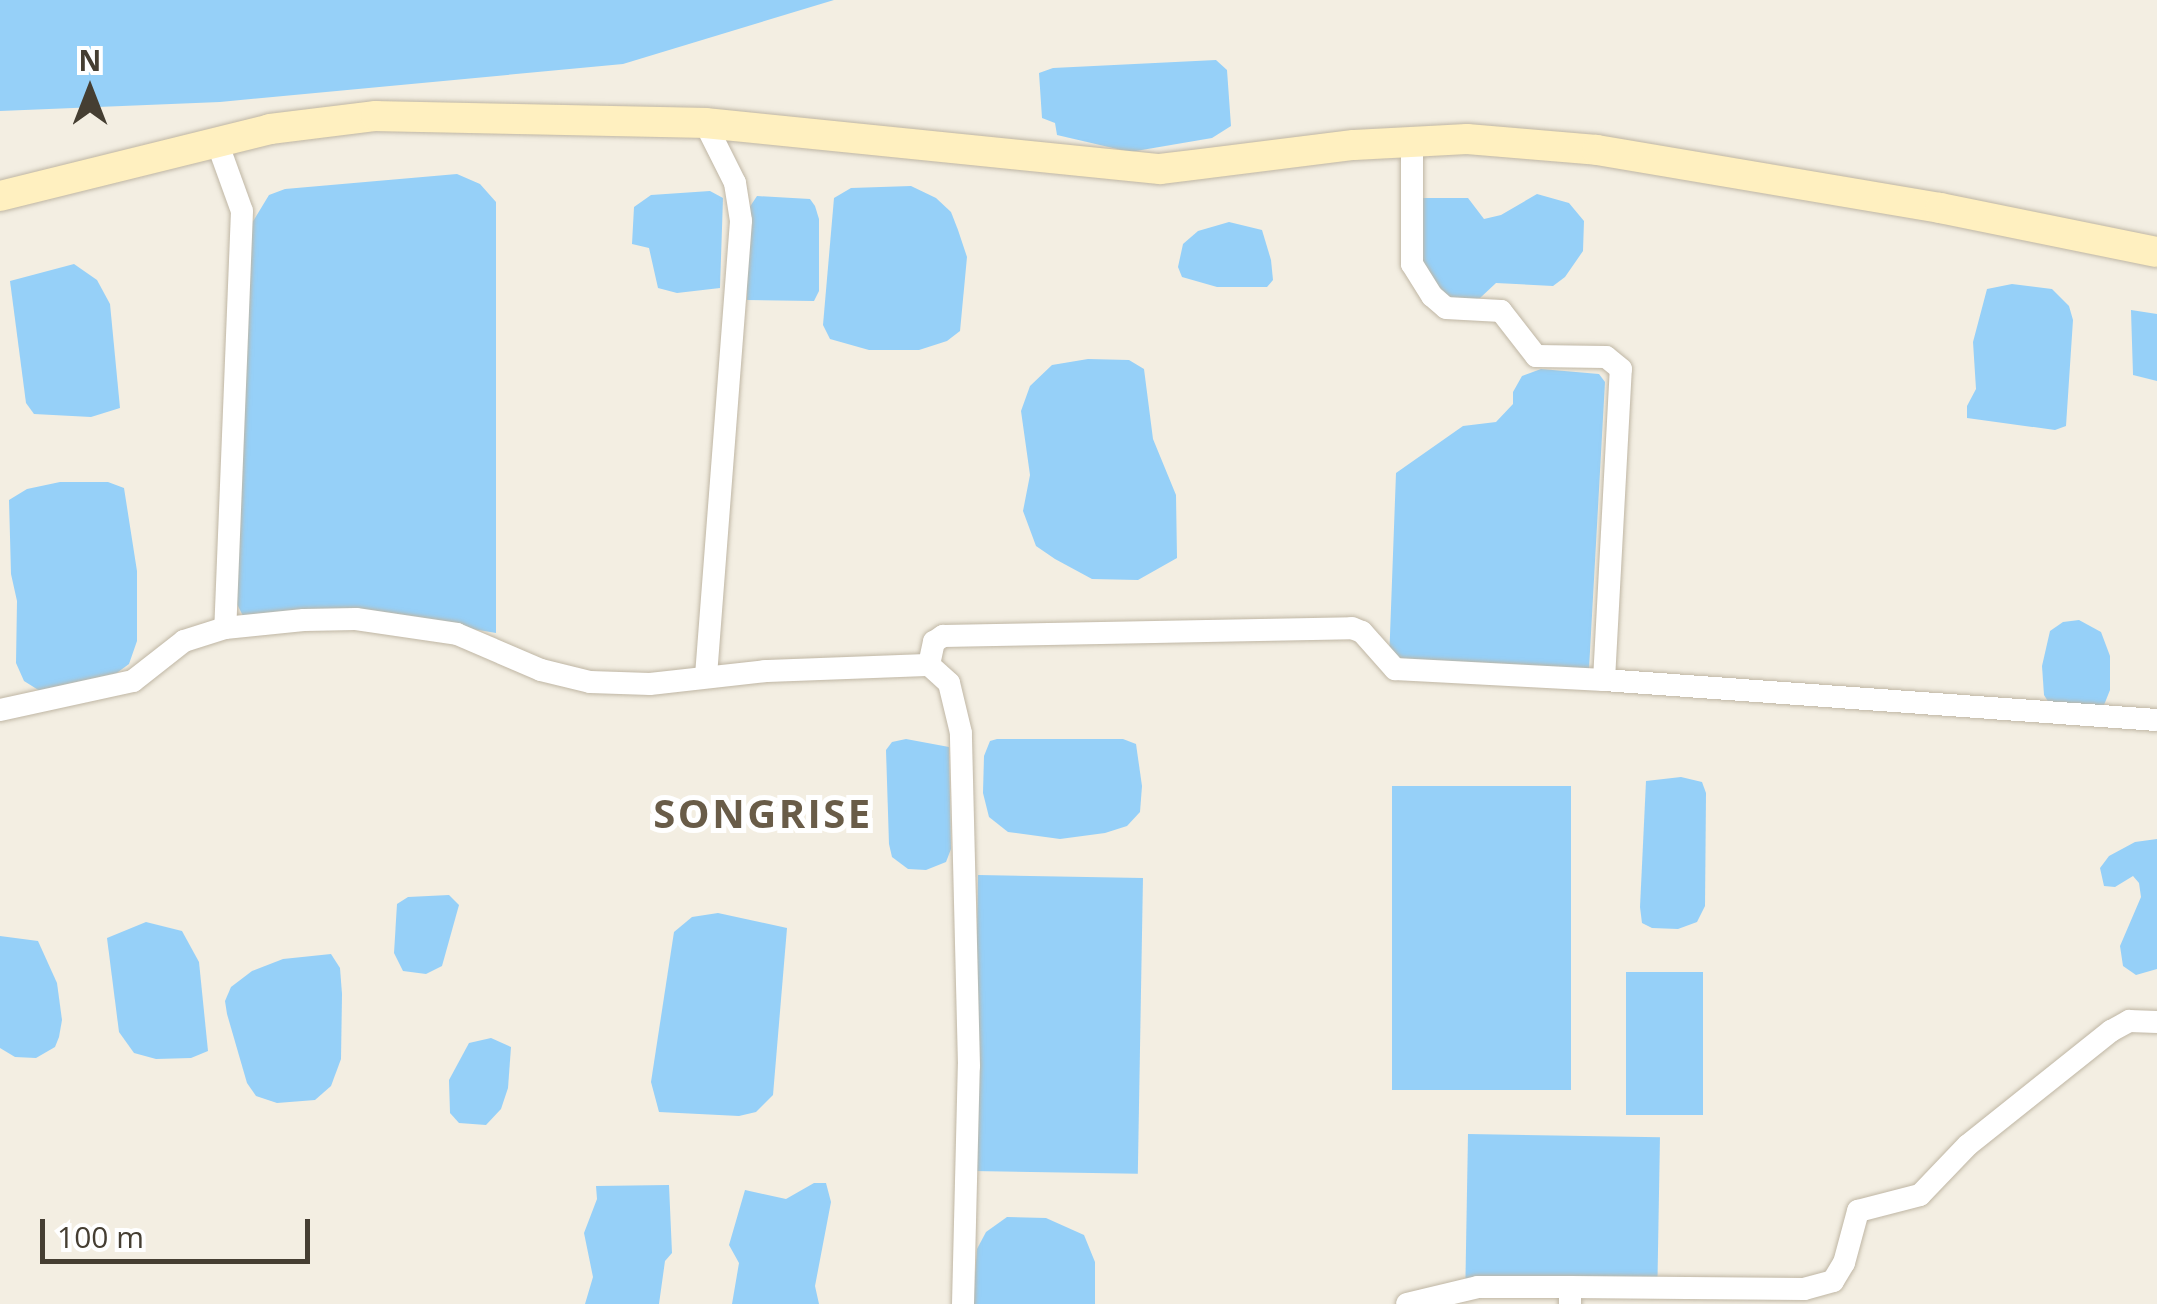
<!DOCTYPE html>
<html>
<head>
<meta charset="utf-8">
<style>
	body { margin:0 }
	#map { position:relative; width:2157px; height:1304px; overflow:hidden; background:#f3eee2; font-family:"Open Sans",sans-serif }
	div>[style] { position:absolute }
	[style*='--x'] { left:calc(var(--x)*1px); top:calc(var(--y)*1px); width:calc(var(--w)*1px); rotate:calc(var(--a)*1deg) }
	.water>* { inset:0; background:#96d0f8; transform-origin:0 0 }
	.roads { filter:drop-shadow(0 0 2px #bfb6a4) drop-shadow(0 0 2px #bfb6a4) }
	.street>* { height:22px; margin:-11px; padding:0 11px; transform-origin:11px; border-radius:11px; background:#fff }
	.secondary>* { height:30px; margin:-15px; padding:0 15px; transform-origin:15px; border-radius:15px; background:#fff0c0 }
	span { translate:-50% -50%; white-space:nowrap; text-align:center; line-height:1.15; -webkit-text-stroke:10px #fff; paint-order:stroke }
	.district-label { font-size:40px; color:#695c48; font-weight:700; letter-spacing:2.5px }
	.north { position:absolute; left:40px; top:40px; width:100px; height:100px; -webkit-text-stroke:8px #fff; paint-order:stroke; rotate:0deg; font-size:28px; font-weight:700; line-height:40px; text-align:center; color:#453e32 }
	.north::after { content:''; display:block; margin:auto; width:35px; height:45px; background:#453e32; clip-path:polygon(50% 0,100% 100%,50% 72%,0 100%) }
	.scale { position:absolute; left:40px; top:1219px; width:270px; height:45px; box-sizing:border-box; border:5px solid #453e32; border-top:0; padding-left:12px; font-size:30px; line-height:35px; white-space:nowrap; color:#453e32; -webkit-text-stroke:8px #fff; paint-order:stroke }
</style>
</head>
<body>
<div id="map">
	<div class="water">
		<div style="clip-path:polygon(0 0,834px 0,623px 64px,220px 102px,0 111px)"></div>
		<div style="clip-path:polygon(1216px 60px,1227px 70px,1231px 126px,1212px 138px,1130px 152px,1057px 135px,1055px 123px,1042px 118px,1039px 73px,1053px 68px)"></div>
		<div style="clip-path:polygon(457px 174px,480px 184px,496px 202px,496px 633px,455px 626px,244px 618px,236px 602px,252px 223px,269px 195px,285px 189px)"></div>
		<div style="clip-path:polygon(911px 186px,936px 198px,951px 212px,958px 230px,967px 257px,960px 331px,947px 341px,919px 350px,869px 350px,830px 339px,823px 325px,834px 198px,851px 188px)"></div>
		<div style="clip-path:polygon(710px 191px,723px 198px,720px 288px,677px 293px,658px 288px,649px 248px,632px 244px,634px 207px,651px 195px)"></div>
		<div style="clip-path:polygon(1537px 194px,1569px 203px,1584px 221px,1583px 251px,1565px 277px,1553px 286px,1496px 283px,1480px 298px,1464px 303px,1447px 299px,1425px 279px,1415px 198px,1468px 198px,1484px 219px,1501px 215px)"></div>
		<div style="clip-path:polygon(757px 196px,810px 199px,815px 206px,819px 219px,819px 291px,814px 301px,747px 300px,747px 211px)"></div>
		<div style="clip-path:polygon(1229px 222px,1262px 230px,1271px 260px,1273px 280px,1267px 287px,1217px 287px,1182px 277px,1178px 267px,1183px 244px,1198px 231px)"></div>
		<div style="clip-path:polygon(74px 264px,97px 280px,110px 304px,120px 408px,91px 417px,34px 414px,26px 403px,10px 281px)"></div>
		<div style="clip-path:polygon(2012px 284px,2052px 289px,2069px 306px,2073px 320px,2066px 426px,2055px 430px,1967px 418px,1967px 406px,1976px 389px,1973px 342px,1987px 289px)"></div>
		<div style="clip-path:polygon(2131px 310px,2157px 314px,2157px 381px,2133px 375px)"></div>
		<div style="clip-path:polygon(1088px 359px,1129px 360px,1144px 369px,1153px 439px,1176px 495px,1177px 558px,1138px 580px,1092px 579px,1055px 559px,1036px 546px,1023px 511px,1030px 475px,1021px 411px,1030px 386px,1052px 365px)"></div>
		<div style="clip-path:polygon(1541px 369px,1599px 374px,1605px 382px,1589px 669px,1389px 662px,1396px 473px,1463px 426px,1496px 422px,1513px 404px,1513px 392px,1522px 376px)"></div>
		<div style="clip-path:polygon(60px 482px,108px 482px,124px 488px,137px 571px,137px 641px,129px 664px,114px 675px,40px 691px,24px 681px,16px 663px,17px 601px,11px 574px,9px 500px,27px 489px)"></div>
		<div style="clip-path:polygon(2079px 620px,2101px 632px,2110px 656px,2110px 690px,2104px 705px,2091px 709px,2049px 703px,2044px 695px,2042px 666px,2050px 631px,2063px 622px)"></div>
		<div style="clip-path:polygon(906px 739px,949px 747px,951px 849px,946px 862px,926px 870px,908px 869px,892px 857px,889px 844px,886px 750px,892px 742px)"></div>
		<div style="clip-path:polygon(997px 739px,1123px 739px,1136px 744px,1142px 786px,1140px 812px,1127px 826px,1105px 833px,1060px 839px,1008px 832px,989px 817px,983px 793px,984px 756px,990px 741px)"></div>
		<div style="clip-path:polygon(1681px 777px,1702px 782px,1706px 793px,1705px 906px,1697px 922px,1678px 929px,1652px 928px,1642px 923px,1640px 907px,1646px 781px)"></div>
		<div style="left:1392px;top:786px;width:179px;height:304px"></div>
		<div style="clip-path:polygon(2157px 839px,2157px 969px,2136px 975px,2123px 966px,2120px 946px,2141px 897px,2139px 883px,2133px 876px,2115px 887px,2104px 886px,2100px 868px,2109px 856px,2135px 842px)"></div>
		<div style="left:978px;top:875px;width:165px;height:296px;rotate:1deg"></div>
		<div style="clip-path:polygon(449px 895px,459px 905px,442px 966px,426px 974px,403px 971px,394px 953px,397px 904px,408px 897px)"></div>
		<div style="clip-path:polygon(718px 913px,787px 928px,773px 1095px,756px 1112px,739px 1116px,659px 1112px,651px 1082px,674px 932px,692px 917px)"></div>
		<div style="clip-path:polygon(146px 922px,182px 931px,199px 962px,208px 1051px,191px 1058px,156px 1059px,134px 1053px,119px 1032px,107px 938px)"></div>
		<div style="clip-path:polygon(0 936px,38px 941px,57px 983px,62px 1020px,59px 1037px,55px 1047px,36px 1058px,15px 1057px,0 1048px)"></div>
		<div style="clip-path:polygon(331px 954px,340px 968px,342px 994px,341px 1059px,331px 1086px,315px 1100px,277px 1103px,256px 1096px,247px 1083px,227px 1014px,225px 1001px,231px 987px,252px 971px,283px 959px)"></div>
		<div style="left:1626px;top:972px;width:77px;height:143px"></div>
		<div style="clip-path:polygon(491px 1038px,511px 1047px,508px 1088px,501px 1109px,486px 1125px,459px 1123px,450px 1113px,449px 1080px,469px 1043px)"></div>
		<div style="left:1468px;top:1134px;width:192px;height:149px;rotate:1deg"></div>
		<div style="clip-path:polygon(814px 1183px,826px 1183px,831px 1202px,815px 1286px,819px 1304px,732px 1304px,739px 1263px,729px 1245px,745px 1190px,786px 1199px)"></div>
		<div style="clip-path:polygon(669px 1185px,672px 1253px,665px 1261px,659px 1304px,585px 1304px,593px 1277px,584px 1233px,597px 1199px,596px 1186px)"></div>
		<div style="clip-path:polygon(1007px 1217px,1046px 1218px,1084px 1235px,1095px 1262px,1095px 1304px,973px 1304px,977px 1249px,986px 1232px)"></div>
	</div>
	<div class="roads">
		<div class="street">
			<div style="--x:705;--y:123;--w:67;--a:63.4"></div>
			<div style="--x:735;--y:183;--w:38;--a:81"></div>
			<div style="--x:741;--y:221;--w:455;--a:94.4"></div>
			<div style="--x:217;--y:142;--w:73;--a:70.1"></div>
			<div style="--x:242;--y:211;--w:417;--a:92.3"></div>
			<div style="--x:1604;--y:680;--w:554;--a:4.14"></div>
			<div style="--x:0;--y:710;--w:136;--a:-12.3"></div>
			<div style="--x:133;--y:681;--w:65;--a:-38.1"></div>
			<div style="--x:184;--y:641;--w:43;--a:-17.6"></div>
			<div style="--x:225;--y:628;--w:79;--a:-5.8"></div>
			<div style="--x:304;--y:620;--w:52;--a:-1.1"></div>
			<div style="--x:356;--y:619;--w:102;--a:8.4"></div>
			<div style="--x:457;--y:634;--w:91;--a:23.2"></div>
			<div style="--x:541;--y:670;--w:50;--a:13.8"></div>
			<div style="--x:590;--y:682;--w:60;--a:1.9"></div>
			<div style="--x:650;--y:684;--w:116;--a:-6.4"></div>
			<div style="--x:765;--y:671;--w:164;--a:-2.1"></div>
			<div style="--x:1570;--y:1287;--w:234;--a:0.5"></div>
			<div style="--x:1804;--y:1289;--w:30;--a:-15"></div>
			<div style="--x:1833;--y:1281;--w:21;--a:-59"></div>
			<div style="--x:1844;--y:1263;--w:54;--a:-74.9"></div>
			<div style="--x:1858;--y:1211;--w:64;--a:-14.5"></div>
			<div style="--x:1920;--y:1195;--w:69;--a:-46.2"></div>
			<div style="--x:1968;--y:1145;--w:183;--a:-38.6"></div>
			<div style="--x:2111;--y:1031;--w:21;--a:-29"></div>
			<div style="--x:2129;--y:1021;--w:28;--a:2"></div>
			<div style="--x:963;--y:1304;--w:238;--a:-88.6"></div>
			<div style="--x:969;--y:1066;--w:333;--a:-91.4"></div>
			<div style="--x:961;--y:733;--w:51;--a:-103.5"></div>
			<div style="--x:949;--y:683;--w:27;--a:-138"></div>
			<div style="--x:929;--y:665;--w:24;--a:-78"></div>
			<div style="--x:934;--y:642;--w:11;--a:-34"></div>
			<div style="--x:943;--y:636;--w:409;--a:-1.1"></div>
			<div style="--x:1352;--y:628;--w:11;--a:22"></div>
			<div style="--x:1362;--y:632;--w:50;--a:48.3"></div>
			<div style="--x:1395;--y:669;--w:209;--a:3"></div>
			<div style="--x:1604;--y:680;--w:311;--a:-86.9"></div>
			<div style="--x:1621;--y:369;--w:19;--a:-141"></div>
			<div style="--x:1606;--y:357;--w:70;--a:-179.2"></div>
			<div style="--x:1536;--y:356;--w:57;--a:-127.9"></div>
			<div style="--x:1501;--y:311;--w:55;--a:-176.9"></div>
			<div style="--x:1446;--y:308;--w:18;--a:-139"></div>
			<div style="--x:1432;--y:296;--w:38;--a:-122"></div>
			<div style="--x:1412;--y:264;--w:122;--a:-90"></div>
			<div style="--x:1407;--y:1304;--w:73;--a:-13.5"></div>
			<div style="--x:1478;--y:1287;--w:92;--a:0"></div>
			<div style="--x:1570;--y:1287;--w:17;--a:90"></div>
		</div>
		<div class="secondary">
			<div style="--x:0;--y:196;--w:278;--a:-13.9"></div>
			<div style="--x:270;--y:129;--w:107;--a:-7"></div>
			<div style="--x:376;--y:116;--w:329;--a:1.2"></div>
			<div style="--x:705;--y:123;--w:457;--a:5.8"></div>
			<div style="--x:1160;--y:169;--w:195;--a:-7.1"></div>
			<div style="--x:1354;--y:145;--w:113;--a:-3"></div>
			<div style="--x:1467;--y:139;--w:130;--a:4.8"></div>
			<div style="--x:1597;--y:150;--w:348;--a:9.6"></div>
			<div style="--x:1940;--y:208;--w:221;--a:11.5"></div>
		</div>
	</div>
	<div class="district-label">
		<span style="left:763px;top:813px">SONGRISE</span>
	</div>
	<div class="north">N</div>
	<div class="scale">100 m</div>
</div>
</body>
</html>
